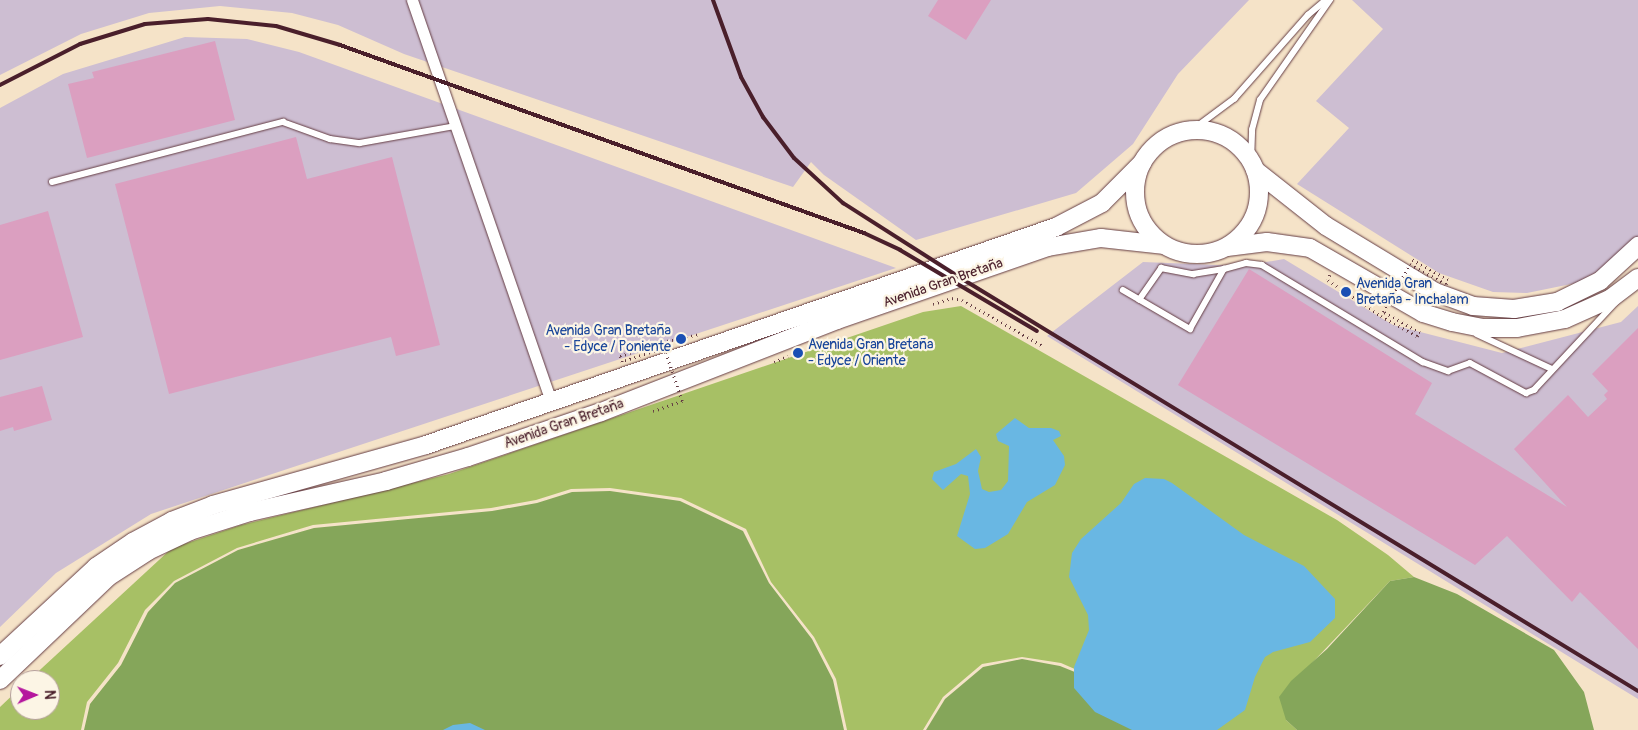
<!DOCTYPE html>
<html>
<head>
<meta charset="utf-8">
<style>
	body { margin:0 }
	#map { position:relative; width:1638px; height:730px; overflow:hidden; background:#f5e3c8; font-family:Pangolin,sans-serif }
	div>[style] { position:absolute }
	[style*='--x'] { left:calc(var(--x)*1px); top:calc(var(--y)*1px); width:calc(var(--w)*1px); rotate:calc(var(--a)*1deg) }
	.industrial>* { inset:0; background:#cdbed2 }
	.green>* { inset:0; background:#a7c065 }
	.forest>* { inset:0; background:#85a65a }
	.water>* { inset:0; background:#69b7e3 }
	.building>* { inset:0; background:#db9fc0 }
	.path>* { height:2.5px; margin-top:-1.25px; transform-origin:0; background:repeating-linear-gradient(90deg,#643c43 0 1px,transparent 0 5px) }
	.roads { filter:drop-shadow(0 0 1px #643c43) drop-shadow(0 0 1px #643c43) }
	.lane>* { height:5.5px; margin:-2.75px; padding:0 2.75px; transform-origin:2.75px; border-radius:2.75px; background:#fff }
	.street>* { height:11px; margin:-5.5px; padding:0 5.5px; transform-origin:5.5px; border-radius:5.5px; background:#fff }
	.primary>* { height:18px; margin:-9px; padding:0 9px; transform-origin:9px; border-radius:9px; background:#fff }
	.primary>.ring { margin:-9px; padding:0; box-sizing:content-box; background:none; border:18px solid #fff; border-radius:50% }
	.rail>* { height:4px; margin:-2px; padding:0 2px; transform-origin:2px; border-radius:2px; background:#4a1f2b }
	.path-bridge>* { height:2.5px; margin-top:-1.25px; transform-origin:0; background:repeating-linear-gradient(90deg,#643c43 0 1px,transparent 0 5px) }
	.dots>* { width:14px; height:14px; translate:-50% -50%; box-sizing:border-box; border:2px solid #fcf5e5; border-radius:50% }
	span { translate:-50% -50%; white-space:nowrap; text-align:center; line-height:1.15; -webkit-text-stroke:4.5px #fcf5e5; paint-order:stroke }
	.street-label { font-size:14px; color:#4a1f2b }
	.transit-label { font-size:14px; color:#164399 }
	.left { translate:0 -50%; text-align:left }
	.right { translate:-100% -50%; text-align:right }
	.north { position:absolute; left:10px; top:670px; width:50px; height:50px; box-sizing:border-box; background:#fcf5e5; border:1px solid #b59f9b; border-radius:50%; rotate:89deg; font-size:14px; font-weight:700; line-height:20px; text-align:center; color:#4a1f2b }
	.north::after { content:''; display:block; margin:auto; width:18px; height:22px; background:#b5179e; clip-path:polygon(50% 0,100% 100%,50% 72%,0 100%) }
</style>
</head>
<body>
<div id="map">
	<div class="industrial">
		<div style="clip-path:polygon(0 0,1249px 0,1178px 74px,1133px 144px,1076px 193px,916px 240px,824px 175px,811px 162px,793px 187px,404px 54px,338px 25px,292px 13px,220px 6px,149px 13px,81px 34px,0 75px)"></div>
		<div style="clip-path:polygon(1352px 0,1638px 0,1638px 237px,1606px 267px,1576px 283px,1527px 293px,1493px 292px,1439px 273px,1297px 184px,1349px 128px,1316px 101px,1383px 29px)"></div>
		<div style="clip-path:polygon(185px 37px,247px 39px,299px 52px,896px 268px,151px 514px,56px 573px,0 627px,0 108px,63px 74px)"></div>
		<div style="clip-path:polygon(1284px 259px,1393px 325px,1502px 353px,1621px 322px,1638px 306px,1638px 699px,1047px 336px,1143px 262px,1243px 266px)"></div>
	</div>
	<div class="green">
		<div style="clip-path:polygon(961px 306px,1337px 520px,1388px 555px,1414px 577px,1390px 581px,1310px 665px,1286px 720px,1297px 730px,1155px 730px,1093px 677px,1061px 663px,1022px 657px,982px 664px,943px 697px,923px 730px,847px 730px,836px 679px,814px 637px,771px 582px,746px 529px,681px 498px,610px 488px,571px 489px,536px 500px,491px 508px,313px 525px,237px 548px,174px 581px,145px 610px,118px 663px,87px 702px,81px 730px,0 730px,0 707px,20px 688px,20px 710px,50px 710px,50px 680px,29px 680px,172px 548px,241px 525px,449px 474px,923px 312px)"></div>
	</div>
	<div class="forest">
		<div style="clip-path:polygon(610px 491px,680px 501px,743px 531px,769px 583px,812px 639px,833px 680px,844px 730px,84px 730px,90px 704px,121px 665px,148px 612px,175px 583px,238px 550px,314px 528px,492px 511px,537px 503px,572px 492px)"></div>
		<div style="clip-path:polygon(1414px 577px,1457px 594px,1554px 650px,1584px 692px,1594px 730px,1297px 730px,1286px 720px,1279px 697px,1291px 681px,1327px 649px,1390px 581px)"></div>
		<div style="clip-path:polygon(1022px 659px,1060px 666px,1092px 679px,1151px 730px,926px 730px,945px 699px,983px 667px)"></div>
	</div>
	<div class="water">
		<div style="clip-path:polygon(1015px 418px,1029px 428px,1051px 428px,1059px 431px,1061px 436px,1053px 440px,1064px 456px,1065px 465px,1055px 485px,1027px 502px,1008px 534px,985px 548px,975px 549px,957px 536px,970px 494px,968px 476px,961px 474px,943px 490px,932px 479px,934px 472px,956px 464px,976px 449px,981px 457px,978px 471px,982px 489px,989px 492px,1001px 490px,1008px 481px,1009px 446px,998px 441px,996px 434px)"></div>
		<div style="clip-path:polygon(1145px 478px,1164px 479px,1172px 483px,1244px 535px,1304px 566px,1335px 599px,1335px 618px,1310px 642px,1273px 652px,1265px 657px,1255px 677px,1245px 710px,1217px 730px,1132px 730px,1095px 712px,1074px 688px,1074px 667px,1089px 630px,1088px 615px,1069px 577px,1072px 553px,1081px 539px,1121px 503px,1134px 484px)"></div>
		<div style="clip-path:polygon(470px 723px,485px 730px,443px 730px,453px 725px)"></div>
	</div>
	<div class="building">
		<div style="clip-path:polygon(938px 0,991px 0,966px 40px,928px 16px)"></div>
		<div style="clip-path:polygon(215px 41px,235px 120px,87px 158px,68px 84px,94px 78px,92px 72px)"></div>
		<div style="clip-path:polygon(296px 137px,307px 179px,392px 157px,440px 345px,396px 356px,391px 337px,169px 394px,115px 184px)"></div>
		<div style="clip-path:polygon(48px 211px,83px 337px,0 360px,0 225px)"></div>
		<div style="clip-path:polygon(1249px 269px,1432px 383px,1415px 414px,1567px 507px,1514px 449px,1568px 395px,1588px 417px,1607px 399px,1604px 395px,1608px 391px,1592px 374px,1638px 328px,1638px 649px,1580px 592px,1572px 602px,1507px 536px,1475px 565px,1178px 385px)"></div>
		<div style="clip-path:polygon(42px 386px,52px 420px,14px 431px,13px 427px,0 431px,0 397px)"></div>
	</div>
	<div class="path">
		<div style="--x:1330;--y:275;--w:5;--a:112"></div>
		<div style="--x:1328;--y:280;--w:64;--a:34.2"></div>
		<div style="--x:933;--y:304;--w:20;--a:-18"></div>
		<div style="--x:952;--y:298;--w:10;--a:11"></div>
		<div style="--x:962;--y:300;--w:93;--a:29.6"></div>
		<div style="--x:662;--y:342;--w:38;--a:-12"></div>
		<div style="--x:774;--y:362;--w:15;--a:-23"></div>
	</div>
	<div class="roads">
		<div class="lane">
			<div style="--x:1191;--y:131;--w:54;--a:-36.7"></div>
			<div style="--x:1234;--y:99;--w:112;--a:-48.6"></div>
			<div style="--x:1308;--y:15;--w:23;--a:-40"></div>
			<div style="--x:1251;--y:162;--w:32;--a:-88"></div>
			<div style="--x:1252;--y:130;--w:31;--a:-75"></div>
			<div style="--x:1260;--y:100;--w:122;--a:-55"></div>
			<div style="--x:52;--y:182;--w:239;--a:-14.6"></div>
			<div style="--x:283;--y:122;--w:50;--a:19.9"></div>
			<div style="--x:330;--y:139;--w:30;--a:8"></div>
			<div style="--x:360;--y:143;--w:97;--a:-10.1"></div>
			<div style="--x:1123;--y:290;--w:78;--a:30.2"></div>
			<div style="--x:1190;--y:329;--w:69;--a:-60.5"></div>
			<div style="--x:1224;--y:269;--w:23;--a:-15"></div>
			<div style="--x:1246;--y:263;--w:16;--a:7"></div>
			<div style="--x:1262;--y:265;--w:188;--a:31.1"></div>
			<div style="--x:1423;--y:362;--w:27;--a:20"></div>
			<div style="--x:1448;--y:371;--w:23;--a:-20"></div>
			<div style="--x:1470;--y:363;--w:64;--a:28.2"></div>
			<div style="--x:1526;--y:393;--w:9;--a:-21"></div>
			<div style="--x:1534;--y:390;--w:120;--a:-47"></div>
			<div style="--x:1139;--y:300;--w:39;--a:-55"></div>
			<div style="--x:1161;--y:268;--w:33;--a:11"></div>
			<div style="--x:1193;--y:274;--w:31;--a:-9"></div>
			<div style="--x:1477;--y:334;--w:83;--a:25"></div>
		</div>
		<div class="street">
			<div style="--x:412;--y:0;--w:424;--a:70.9"></div>
		</div>
		<div class="primary">
			<div class="ring" style="left:1135px;top:130px;width:106px;height:106px"></div>
			<div style="--x:1255;--y:170;--w:90;--a:38.3"></div>
			<div style="--x:1326;--y:226;--w:127;--a:31.2"></div>
			<div style="--x:1435;--y:292;--w:40;--a:20.2"></div>
			<div style="--x:1473;--y:306;--w:41;--a:4.2"></div>
			<div style="--x:1514;--y:309;--w:44;--a:-9.2"></div>
			<div style="--x:1557;--y:302;--w:48;--a:-26"></div>
			<div style="--x:1600;--y:281;--w:52;--a:-42.6"></div>
			<div style="--x:1227;--y:247;--w:40;--a:-7.1"></div>
			<div style="--x:1267;--y:242;--w:43;--a:7.9"></div>
			<div style="--x:1310;--y:248;--w:130;--a:29.9"></div>
			<div style="--x:1423;--y:313;--w:30;--a:17"></div>
			<div style="--x:1452;--y:322;--w:33;--a:11"></div>
			<div style="--x:1484;--y:328;--w:33;--a:0"></div>
			<div style="--x:1517;--y:328;--w:49;--a:-10.6"></div>
			<div style="--x:1565;--y:319;--w:49;--a:-24"></div>
			<div style="--x:1610;--y:299;--w:35;--a:-37"></div>
			<div style="--x:0;--y:656;--w:131;--a:-42.8"></div>
			<div style="--x:96;--y:567;--w:45;--a:-34"></div>
			<div style="--x:133;--y:542;--w:44;--a:-28.3"></div>
			<div style="--x:172;--y:521;--w:44;--a:-21.3"></div>
			<div style="--x:213;--y:505;--w:221;--a:-15.7"></div>
			<div style="--x:426;--y:445;--w:667;--a:-19.09"></div>
			<div style="--x:1056;--y:227;--w:52;--a:-27.6"></div>
			<div style="--x:1102;--y:203;--w:57;--a:-45"></div>
			<div style="--x:0;--y:680;--w:149;--a:-43.6"></div>
			<div style="--x:108;--y:577;--w:48;--a:-33"></div>
			<div style="--x:148;--y:551;--w:47;--a:-25.5"></div>
			<div style="--x:190;--y:531;--w:63;--a:-17.6"></div>
			<div style="--x:250;--y:512;--w:139;--a:-12.8"></div>
			<div style="--x:386;--y:481;--w:85;--a:-16.3"></div>
			<div style="--x:468;--y:457;--w:140;--a:-18.7"></div>
			<div style="--x:601;--y:412;--w:253;--a:-21.3"></div>
			<div style="--x:837;--y:320;--w:223;--a:-19.1"></div>
			<div style="--x:1048;--y:247;--w:54;--a:-9.6"></div>
			<div style="--x:1101;--y:238;--w:62;--a:6.4"></div>
		</div>
	</div>
	<div class="rail">
		<div style="--x:713;--y:0;--w:82;--a:70"></div>
		<div style="--x:741;--y:77;--w:46;--a:61.2"></div>
		<div style="--x:763;--y:117;--w:51;--a:52.9"></div>
		<div style="--x:794;--y:158;--w:67;--a:42.6"></div>
		<div style="--x:843;--y:203;--w:138;--a:32.5"></div>
		<div style="--x:959;--y:277;--w:795;--a:31.37"></div>
		<div style="--x:0;--y:85;--w:90;--a:-27.1"></div>
		<div style="--x:80;--y:44;--w:68;--a:-17.1"></div>
		<div style="--x:145;--y:24;--w:63;--a:-4.5"></div>
		<div style="--x:208;--y:19;--w:68;--a:5.9"></div>
		<div style="--x:276;--y:26;--w:67;--a:16.5"></div>
		<div style="--x:340;--y:45;--w:557;--a:19.74"></div>
		<div style="--x:864;--y:233;--w:40;--a:25"></div>
		<div style="--x:900;--y:250;--w:159;--a:30.6"></div>
	</div>
	<div class="path-bridge">
		<div style="--x:1381;--y:316;--w:41;--a:29.1"></div>
		<div style="--x:1417;--y:336;--w:4;--a:-45"></div>
		<div style="--x:1420;--y:333;--w:43;--a:-150.4"></div>
		<div style="--x:1383;--y:312;--w:55;--a:-60.6"></div>
		<div style="--x:1410;--y:264;--w:41;--a:29.1"></div>
		<div style="--x:1446;--y:284;--w:4;--a:-63"></div>
		<div style="--x:1448;--y:280;--w:41;--a:-150.9"></div>
		<div style="--x:653;--y:411;--w:31;--a:-19"></div>
		<div style="--x:682;--y:401;--w:56;--a:-108.8"></div>
		<div style="--x:664;--y:348;--w:44;--a:161.6"></div>
		<div style="--x:622;--y:362;--w:6;--a:-108"></div>
		<div style="--x:620;--y:356;--w:44;--a:-18.4"></div>
	</div>
	<div class="dots">
		<div style="left:1346px;top:292px;background:#1a4fb4"></div>
		<div style="left:681px;top:339px;background:#1a4fb4"></div>
		<div style="left:798px;top:353px;background:#1a4fb4"></div>
	</div>
	<div class="street-label">
		<span style="left:943px;top:283px;rotate:-19deg">Avenida Gran Bretaña</span>
		<span style="left:564px;top:424px;rotate:-19deg">Avenida Gran Bretaña</span>
	</div>
	<div class="transit-label">
		<span class="left" style="left:1356px;top:292px">Avenida Gran<br>Bretaña - Inchalam</span>
		<span class="right" style="left:671px;top:339px">Avenida Gran Bretaña<br>- Edyce / Poniente</span>
		<span class="left" style="left:808px;top:353px">Avenida Gran Bretaña<br>- Edyce / Oriente</span>
	</div>
	<div class="north">N</div>
</div>
</body>
</html>
